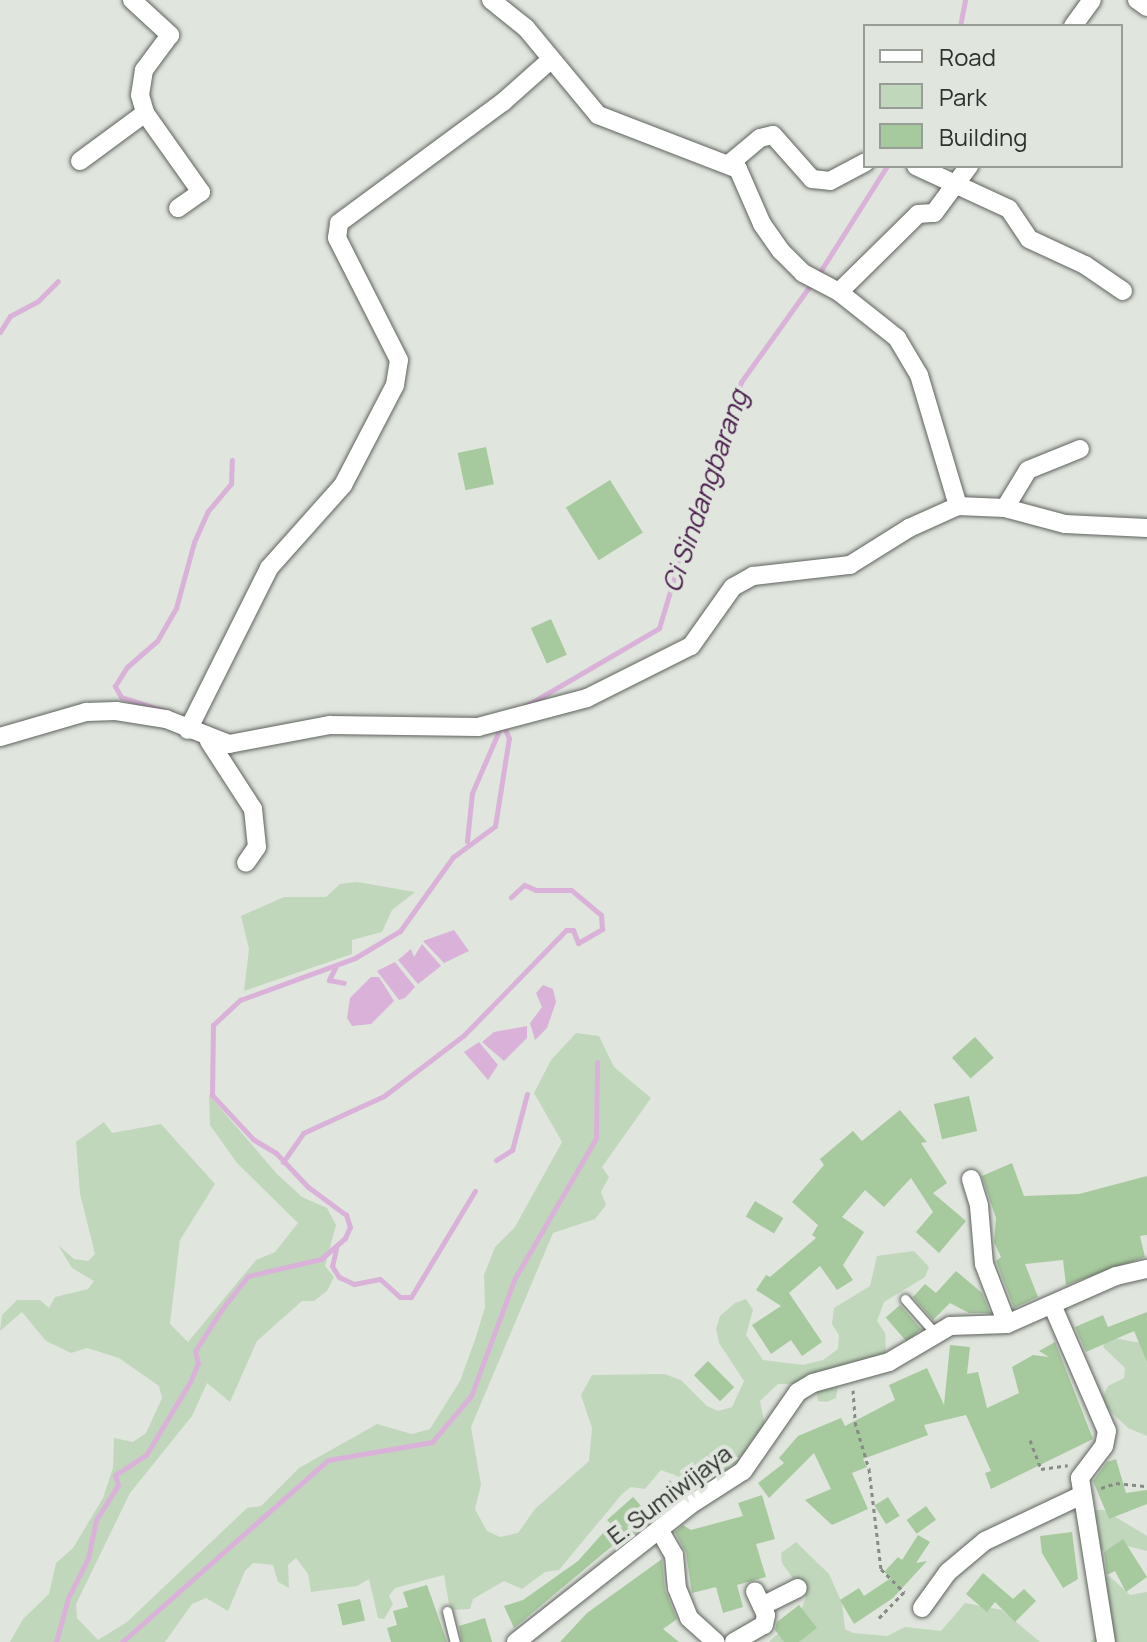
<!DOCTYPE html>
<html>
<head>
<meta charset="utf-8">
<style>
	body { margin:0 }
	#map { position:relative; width:1147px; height:1642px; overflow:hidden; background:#e0e5de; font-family:Manrope,sans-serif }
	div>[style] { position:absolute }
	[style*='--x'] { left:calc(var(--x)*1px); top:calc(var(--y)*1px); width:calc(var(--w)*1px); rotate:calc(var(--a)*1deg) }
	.green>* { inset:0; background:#c1d7bc }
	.water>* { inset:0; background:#dab2d9 }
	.stream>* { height:5px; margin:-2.5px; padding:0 2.5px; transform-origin:2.5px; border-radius:2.5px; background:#dab2d9 }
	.building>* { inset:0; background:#a7c99e; transform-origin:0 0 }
	.path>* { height:3px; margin-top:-1.5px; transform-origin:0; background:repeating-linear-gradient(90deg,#878a86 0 4px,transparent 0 8px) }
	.roads { filter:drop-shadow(0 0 2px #5e635d) drop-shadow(0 0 2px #5e635d) }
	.lane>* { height:9px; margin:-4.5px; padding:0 4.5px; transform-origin:4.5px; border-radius:4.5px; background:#fff }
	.street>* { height:18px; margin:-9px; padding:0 9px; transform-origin:9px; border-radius:9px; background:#fff }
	span { translate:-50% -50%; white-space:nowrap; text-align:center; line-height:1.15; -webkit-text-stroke:8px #e0e5de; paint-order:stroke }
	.street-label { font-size:24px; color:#2e302e }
	.water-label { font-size:26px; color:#4b1c4d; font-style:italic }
	.legend { position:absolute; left:863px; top:24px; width:260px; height:144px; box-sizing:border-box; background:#e0e5de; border:2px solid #999d98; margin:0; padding:10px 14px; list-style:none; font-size:24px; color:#2e302e }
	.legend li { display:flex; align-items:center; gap:16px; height:40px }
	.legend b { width:40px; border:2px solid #999d98 }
</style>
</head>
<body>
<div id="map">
	<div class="green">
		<div style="clip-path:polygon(357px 882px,415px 892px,392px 910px,382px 932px,352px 940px,352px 954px,244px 991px,249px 949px,241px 916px,284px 897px,326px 897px,340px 884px)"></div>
		<div style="clip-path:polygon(576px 1033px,599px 1036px,614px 1067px,651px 1098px,602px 1167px,609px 1177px,601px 1192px,606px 1205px,595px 1219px,553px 1233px,471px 1427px,481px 1485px,475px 1509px,487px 1531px,500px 1537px,518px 1533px,535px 1509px,589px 1461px,592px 1428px,581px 1395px,592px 1375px,664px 1374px,681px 1380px,707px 1406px,718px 1411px,732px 1407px,744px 1381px,719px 1343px,716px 1329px,720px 1316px,735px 1303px,746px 1299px,753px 1310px,746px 1335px,763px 1360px,803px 1365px,823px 1360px,838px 1349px,839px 1335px,832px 1324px,834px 1308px,870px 1286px,877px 1256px,914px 1251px,929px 1267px,925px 1277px,884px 1302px,877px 1321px,885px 1333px,886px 1353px,841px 1366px,836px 1398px,827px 1402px,818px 1401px,815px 1384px,778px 1384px,760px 1401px,765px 1425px,748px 1445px,756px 1454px,744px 1464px,727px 1465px,737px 1473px,708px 1496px,687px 1480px,661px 1470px,645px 1489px,631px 1487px,622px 1494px,559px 1570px,545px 1572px,522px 1589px,504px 1581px,473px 1599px,470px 1609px,450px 1610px,444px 1575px,395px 1588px,389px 1596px,393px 1604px,384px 1619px,378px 1618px,369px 1579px,357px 1586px,311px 1592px,308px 1574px,296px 1558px,288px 1565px,289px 1588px,278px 1582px,273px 1565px,253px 1563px,245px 1571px,228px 1611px,206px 1598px,192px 1604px,165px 1642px,10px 1642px,23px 1619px,49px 1594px,56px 1563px,73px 1548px,103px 1498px,113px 1468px,114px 1438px,133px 1442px,146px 1433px,162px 1398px,159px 1386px,119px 1358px,87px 1348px,71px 1353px,46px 1341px,22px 1312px,0 1331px,2px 1315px,17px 1300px,40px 1300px,49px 1308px,55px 1297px,88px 1289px,94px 1281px,72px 1268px,58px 1245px,74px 1259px,88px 1261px,95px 1254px,80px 1194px,76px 1142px,104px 1122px,112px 1133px,161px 1124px,215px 1184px,180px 1240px,170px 1324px,188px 1342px,256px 1260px,275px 1252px,298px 1223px,237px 1163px,210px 1125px,209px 1095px,277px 1174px,302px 1197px,327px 1208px,336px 1225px,325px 1266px,334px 1277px,327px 1291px,314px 1301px,302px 1301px,257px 1341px,230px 1402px,207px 1383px,192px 1416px,130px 1493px,76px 1604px,77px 1618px,98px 1640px,127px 1622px,247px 1508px,261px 1506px,299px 1468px,377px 1424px,412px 1434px,430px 1429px,460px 1381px,476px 1337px,485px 1307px,484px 1275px,495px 1247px,515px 1227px,562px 1142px,534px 1093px,551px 1060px)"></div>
		<div style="clip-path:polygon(1107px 1337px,1147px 1344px,1147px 1436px,1128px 1428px,1105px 1406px,1103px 1396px,1108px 1386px,1124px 1378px,1125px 1368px,1103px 1347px)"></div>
		<div style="clip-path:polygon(1095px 1510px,1104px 1510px,1147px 1536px,1147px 1551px,1123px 1545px,1105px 1551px,1085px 1546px,1079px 1538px)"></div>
		<div style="clip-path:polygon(796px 1542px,829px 1574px,842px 1603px,845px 1629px,853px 1633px,887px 1636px,905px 1627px,941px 1631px,965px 1603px,1002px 1610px,1040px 1642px,769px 1642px,800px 1613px,806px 1597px,782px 1563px,781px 1553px)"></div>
		<div style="clip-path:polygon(1108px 1575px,1130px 1595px,1147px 1592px,1147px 1642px,1090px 1642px,1101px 1633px,1101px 1585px)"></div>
	</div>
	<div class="water">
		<div style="clip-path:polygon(454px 930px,469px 951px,444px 963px,423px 941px)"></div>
		<div style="clip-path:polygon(422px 944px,441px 966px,418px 984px,398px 960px,411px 949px,414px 957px)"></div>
		<div style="clip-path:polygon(395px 962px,415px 987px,405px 998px,399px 1000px,377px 971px)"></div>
		<div style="clip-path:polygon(371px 977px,379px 977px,394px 1001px,371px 1024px,352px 1026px,347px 1018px,350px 998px)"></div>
		<div style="clip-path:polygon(543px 985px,553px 989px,556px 1002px,547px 1028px,535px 1040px,530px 1023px,542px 1007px,536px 993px)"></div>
		<div style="clip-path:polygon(527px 1026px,527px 1038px,504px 1061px,482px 1042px,494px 1032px)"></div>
		<div style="clip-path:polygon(479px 1042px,498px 1065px,488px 1080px,464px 1052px)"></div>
	</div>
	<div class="stream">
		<div style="--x:960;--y:26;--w:26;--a:-79"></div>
		<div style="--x:818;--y:275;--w:129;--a:-57.7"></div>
		<div style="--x:0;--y:332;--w:19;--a:-58"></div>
		<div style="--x:10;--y:316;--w:32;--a:-28"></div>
		<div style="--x:38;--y:301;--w:28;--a:-45"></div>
		<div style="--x:524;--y:707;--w:156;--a:-30.3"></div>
		<div style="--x:659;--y:628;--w:148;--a:-73.2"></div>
		<div style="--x:702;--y:486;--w:111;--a:-69.4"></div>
		<div style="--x:741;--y:382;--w:122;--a:-54.4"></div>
		<div style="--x:171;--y:713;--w:52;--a:-162.3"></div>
		<div style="--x:121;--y:697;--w:13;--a:-119"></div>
		<div style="--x:115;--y:686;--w:22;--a:-58"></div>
		<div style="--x:127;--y:667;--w:40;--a:-41"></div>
		<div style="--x:157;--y:641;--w:38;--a:-60"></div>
		<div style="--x:176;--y:608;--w:68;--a:-74.7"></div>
		<div style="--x:194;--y:542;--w:34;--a:-66"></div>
		<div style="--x:208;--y:511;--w:35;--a:-50"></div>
		<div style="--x:231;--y:484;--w:24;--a:-88"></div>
		<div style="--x:467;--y:841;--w:48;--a:-84.1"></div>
		<div style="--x:472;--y:793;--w:73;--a:-66.6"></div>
		<div style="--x:336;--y:966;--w:16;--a:117"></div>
		<div style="--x:329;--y:980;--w:15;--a:11"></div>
		<div style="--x:496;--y:1160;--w:19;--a:-32"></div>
		<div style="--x:512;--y:1150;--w:58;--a:-75"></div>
		<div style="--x:283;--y:1162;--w:35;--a:-55"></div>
		<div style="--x:303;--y:1133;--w:89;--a:-24.6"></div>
		<div style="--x:384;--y:1096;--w:101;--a:-37.3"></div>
		<div style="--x:464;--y:1035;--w:146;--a:-45.8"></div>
		<div style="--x:566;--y:930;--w:7;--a:0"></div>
		<div style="--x:573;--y:930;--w:14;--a:69"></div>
		<div style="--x:578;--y:943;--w:28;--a:-30"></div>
		<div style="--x:602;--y:929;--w:14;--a:-94"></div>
		<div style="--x:601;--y:915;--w:39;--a:-140"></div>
		<div style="--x:571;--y:890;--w:35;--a:180"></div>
		<div style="--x:536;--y:890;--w:13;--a:-157"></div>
		<div style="--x:524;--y:885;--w:18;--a:137"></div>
		<div style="--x:336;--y:1249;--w:17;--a:103"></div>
		<div style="--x:332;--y:1266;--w:13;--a:58"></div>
		<div style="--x:339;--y:1277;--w:17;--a:25"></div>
		<div style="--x:354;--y:1284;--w:26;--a:-11"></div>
		<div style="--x:380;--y:1279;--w:27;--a:42"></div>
		<div style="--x:400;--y:1297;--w:11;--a:0"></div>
		<div style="--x:411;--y:1297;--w:124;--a:-58.9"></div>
		<div style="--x:56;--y:1642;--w:46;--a:-74.7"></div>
		<div style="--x:68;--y:1598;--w:45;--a:-63.4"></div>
		<div style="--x:88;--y:1558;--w:39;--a:-78"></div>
		<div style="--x:96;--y:1520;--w:41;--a:-57.8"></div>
		<div style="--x:118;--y:1485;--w:10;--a:-107"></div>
		<div style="--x:115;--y:1475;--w:37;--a:-33"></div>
		<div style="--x:146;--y:1455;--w:87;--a:-59"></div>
		<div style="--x:191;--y:1380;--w:18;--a:-68"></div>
		<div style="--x:198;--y:1363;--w:12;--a:-104"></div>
		<div style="--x:195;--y:1351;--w:50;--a:-57.3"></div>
		<div style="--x:222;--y:1309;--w:42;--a:-51.8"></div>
		<div style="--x:248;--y:1276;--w:75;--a:-13.1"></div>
		<div style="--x:321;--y:1259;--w:32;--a:-41"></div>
		<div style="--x:345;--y:1238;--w:12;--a:-66"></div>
		<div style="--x:350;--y:1227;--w:13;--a:-108"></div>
		<div style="--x:346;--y:1215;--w:47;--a:-143.6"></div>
		<div style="--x:308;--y:1187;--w:47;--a:-133.3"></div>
		<div style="--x:276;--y:1153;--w:26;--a:-149"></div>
		<div style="--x:254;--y:1140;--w:62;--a:-133"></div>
		<div style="--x:212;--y:1095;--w:70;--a:-89.2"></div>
		<div style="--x:213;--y:1025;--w:37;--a:-43"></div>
		<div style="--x:240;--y:1000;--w:122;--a:-20.1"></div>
		<div style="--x:355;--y:958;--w:52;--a:-31"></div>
		<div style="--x:400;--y:931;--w:91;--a:-54.4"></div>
		<div style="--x:453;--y:857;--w:52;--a:-36.4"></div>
		<div style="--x:495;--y:826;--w:89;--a:-81"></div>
		<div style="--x:509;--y:738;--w:14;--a:-115"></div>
		<div style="--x:122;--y:1642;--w:275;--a:-41.5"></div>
		<div style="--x:328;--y:1460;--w:106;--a:-9.8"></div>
		<div style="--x:432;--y:1442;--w:60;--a:-49.7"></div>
		<div style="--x:471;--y:1396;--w:126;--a:-69.6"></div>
		<div style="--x:515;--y:1278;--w:162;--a:-59.9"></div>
		<div style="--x:596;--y:1138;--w:76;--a:-89.2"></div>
	</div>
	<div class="building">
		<div style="left:486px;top:447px;width:38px;height:29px;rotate:78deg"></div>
		<div style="left:610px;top:480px;width:62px;height:52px;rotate:58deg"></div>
		<div style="left:551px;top:619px;width:39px;height:22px;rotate:66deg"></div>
		<div style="left:975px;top:1037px;width:28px;height:31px;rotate:48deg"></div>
		<div style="left:969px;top:1096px;width:36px;height:36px;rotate:77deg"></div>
		<div style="clip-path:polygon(900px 1110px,927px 1142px,921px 1143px,947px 1183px,933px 1193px,966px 1221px,939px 1253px,916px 1232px,933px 1212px,911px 1178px,884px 1207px,865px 1190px,842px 1217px,864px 1232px,843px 1265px,853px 1280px,837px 1290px,820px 1266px,789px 1293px,822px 1342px,802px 1356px,791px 1340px,771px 1354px,752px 1325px,781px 1306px,756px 1290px,766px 1275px,770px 1277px,816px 1238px,812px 1235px,818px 1225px,792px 1202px,824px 1165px,820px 1159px,853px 1131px,862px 1141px)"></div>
		<div style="clip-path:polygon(1012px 1163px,1024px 1196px,1079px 1194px,1147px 1176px,1147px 1235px,1140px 1236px,1145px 1257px,1066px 1285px,1063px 1260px,1025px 1264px,1038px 1297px,1014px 1308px,996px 1261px,1001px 1257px,994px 1242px,996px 1218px,982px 1176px)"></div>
		<div style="left:755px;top:1201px;width:33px;height:18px;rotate:31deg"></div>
		<div style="clip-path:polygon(956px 1271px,982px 1293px,990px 1313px,969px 1313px,950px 1303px,933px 1320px,913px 1297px,925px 1284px,936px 1293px)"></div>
		<div style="left:900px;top:1305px;width:32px;height:19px;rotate:49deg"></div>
		<div style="clip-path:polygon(1147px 1312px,1147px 1362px,1134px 1331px,1086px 1352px,1075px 1327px,1103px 1315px,1108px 1327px)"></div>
		<div style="clip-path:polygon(1055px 1342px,1093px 1439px,991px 1489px,985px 1473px,991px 1471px,966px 1415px,924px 1425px,928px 1435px,863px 1459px,867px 1467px,852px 1473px,868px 1509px,832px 1525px,805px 1500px,831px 1489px,814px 1453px,769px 1498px,758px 1483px,784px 1463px,779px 1458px,798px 1436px,841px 1418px,845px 1426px,895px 1400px,889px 1385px,927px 1368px,944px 1405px,950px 1345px,970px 1347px,967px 1374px,978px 1372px,987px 1408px,1019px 1393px,1012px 1367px,1033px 1355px,1049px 1357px,1039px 1351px)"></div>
		<div style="left:708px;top:1361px;width:37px;height:20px;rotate:45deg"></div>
		<div style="clip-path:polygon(1116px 1459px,1126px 1493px,1147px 1490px,1147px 1504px,1109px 1519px,1093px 1481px,1107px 1462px)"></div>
		<div style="clip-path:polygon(669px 1480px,683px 1489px,656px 1517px,649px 1509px)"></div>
		<div style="clip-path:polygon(762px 1495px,775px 1539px,756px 1544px,766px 1577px,737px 1585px,743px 1607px,723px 1613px,716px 1587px,692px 1593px,686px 1553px,675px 1532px,683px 1525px,691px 1530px,743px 1516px,738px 1503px)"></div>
		<div style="clip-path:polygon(633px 1497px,653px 1519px,626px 1540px,623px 1537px,514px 1628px,504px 1606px,523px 1600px,578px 1561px,611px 1524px,607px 1520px)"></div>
		<div style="left:888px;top:1497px;width:22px;height:16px;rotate:58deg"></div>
		<div style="left:926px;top:1506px;width:17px;height:24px;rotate:54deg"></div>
		<div style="clip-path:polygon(1072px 1532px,1078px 1579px,1063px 1588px,1042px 1553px,1040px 1536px)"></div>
		<div style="clip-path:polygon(918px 1535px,930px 1542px,916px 1563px,927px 1561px,893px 1598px,854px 1624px,840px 1600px,859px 1588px,864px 1596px,891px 1578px,884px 1572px,898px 1557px,902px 1560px)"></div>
		<div style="clip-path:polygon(1123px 1539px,1147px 1577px,1126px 1592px,1115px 1571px,1107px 1575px,1104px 1552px)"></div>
		<div style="clip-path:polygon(662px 1559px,665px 1590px,677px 1619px,663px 1629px,679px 1642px,560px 1642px,587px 1613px)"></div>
		<div style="clip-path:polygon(983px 1573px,1013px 1599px,1024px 1589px,1036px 1601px,1015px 1622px,995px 1602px,987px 1612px,966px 1594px)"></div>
		<div style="clip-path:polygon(427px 1585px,447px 1642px,391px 1642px,387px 1628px,397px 1625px,393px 1611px,408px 1607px,403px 1592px)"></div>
		<div style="left:360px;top:1599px;width:22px;height:23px;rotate:77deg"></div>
		<div style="clip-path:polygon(799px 1605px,817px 1628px,799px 1642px,784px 1642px,775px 1630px,777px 1622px)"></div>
		<div style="clip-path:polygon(485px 1618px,492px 1642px,462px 1642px,459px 1626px)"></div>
	</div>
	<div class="path">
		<div style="--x:853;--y:1390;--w:32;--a:86"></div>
		<div style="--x:855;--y:1422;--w:49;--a:73.4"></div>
		<div style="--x:869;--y:1469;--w:101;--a:83.2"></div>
		<div style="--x:881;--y:1569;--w:33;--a:45"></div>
		<div style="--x:904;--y:1592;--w:37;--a:134"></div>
		<div style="--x:1030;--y:1440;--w:31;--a:69"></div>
		<div style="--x:1041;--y:1469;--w:27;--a:-8"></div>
		<div style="--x:1101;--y:1488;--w:16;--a:-18"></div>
		<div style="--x:1116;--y:1483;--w:31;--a:6"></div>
	</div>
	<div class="roads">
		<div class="lane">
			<div style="--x:905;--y:1299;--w:45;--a:48.6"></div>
			<div style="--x:447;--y:1611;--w:32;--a:76"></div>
		</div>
		<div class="street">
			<div style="--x:132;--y:0;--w:52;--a:42.6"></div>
			<div style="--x:170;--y:35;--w:44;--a:126.6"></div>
			<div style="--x:144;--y:70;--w:25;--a:99"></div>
			<div style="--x:140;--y:95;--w:19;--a:74"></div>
			<div style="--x:145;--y:113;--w:97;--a:54.7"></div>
			<div style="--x:201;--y:192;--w:28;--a:145"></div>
			<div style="--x:491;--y:0;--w:45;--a:38.7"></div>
			<div style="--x:526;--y:28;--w:113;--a:50.4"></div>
			<div style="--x:598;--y:115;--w:150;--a:21.1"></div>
			<div style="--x:738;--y:169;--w:60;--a:66.4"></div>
			<div style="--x:762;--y:224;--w:33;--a:55"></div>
			<div style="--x:781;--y:251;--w:31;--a:45"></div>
			<div style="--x:803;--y:273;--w:41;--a:27.8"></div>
			<div style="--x:839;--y:292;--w:74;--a:38.4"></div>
			<div style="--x:897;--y:338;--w:43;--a:59.3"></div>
			<div style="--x:919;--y:375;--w:137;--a:73.4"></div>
			<div style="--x:1137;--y:0;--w:12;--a:35"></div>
			<div style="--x:1073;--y:26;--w:32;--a:-54"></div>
			<div style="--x:80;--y:161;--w:81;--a:-36.4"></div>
			<div style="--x:729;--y:164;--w:40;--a:-40"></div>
			<div style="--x:760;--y:138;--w:13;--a:-13"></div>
			<div style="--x:773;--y:135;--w:59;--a:48.4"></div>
			<div style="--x:812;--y:179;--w:18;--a:6"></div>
			<div style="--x:830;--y:181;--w:40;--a:-28"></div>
			<div style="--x:916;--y:166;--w:102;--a:24.8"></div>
			<div style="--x:1009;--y:209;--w:36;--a:56"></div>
			<div style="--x:1029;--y:239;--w:62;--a:24.9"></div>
			<div style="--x:1085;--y:265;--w:46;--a:34.4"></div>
			<div style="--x:839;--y:292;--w:111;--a:-44.6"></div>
			<div style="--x:918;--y:214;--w:16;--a:-4"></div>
			<div style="--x:934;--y:213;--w:59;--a:-53.3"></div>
			<div style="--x:1005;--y:508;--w:44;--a:-58.8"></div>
			<div style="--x:1028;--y:470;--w:56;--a:-22"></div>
			<div style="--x:188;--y:730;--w:181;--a:-63.4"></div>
			<div style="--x:269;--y:568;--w:111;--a:-48.3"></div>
			<div style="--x:343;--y:485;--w:113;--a:-62.5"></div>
			<div style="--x:395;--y:385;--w:25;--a:-81"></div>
			<div style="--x:399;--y:360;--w:137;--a:-116.9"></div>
			<div style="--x:337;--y:238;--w:15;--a:-82"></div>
			<div style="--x:339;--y:223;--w:204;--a:-36.4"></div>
			<div style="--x:503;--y:102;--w:60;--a:-41.6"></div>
			<div style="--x:0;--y:737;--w:90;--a:-16.2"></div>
			<div style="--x:86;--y:712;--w:30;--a:-2"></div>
			<div style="--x:116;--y:711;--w:51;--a:9.1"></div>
			<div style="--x:166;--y:719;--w:68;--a:21.6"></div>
			<div style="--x:229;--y:744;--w:103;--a:-10.7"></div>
			<div style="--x:330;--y:725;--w:148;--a:0.8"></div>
			<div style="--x:478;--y:727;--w:113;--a:-14.9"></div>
			<div style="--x:587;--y:698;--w:116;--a:-26.6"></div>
			<div style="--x:691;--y:646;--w:72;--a:-54.6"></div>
			<div style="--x:733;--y:587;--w:23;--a:-29"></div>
			<div style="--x:753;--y:576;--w:98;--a:-6.5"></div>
			<div style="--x:850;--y:565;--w:70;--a:-32.1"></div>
			<div style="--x:909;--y:528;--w:54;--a:-24.2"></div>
			<div style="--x:958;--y:506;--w:47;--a:2.4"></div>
			<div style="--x:1005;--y:508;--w:62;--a:14.9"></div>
			<div style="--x:1065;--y:524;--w:82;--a:2.8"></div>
			<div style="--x:209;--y:741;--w:81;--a:57.1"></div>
			<div style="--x:253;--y:809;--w:38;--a:84"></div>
			<div style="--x:257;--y:847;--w:19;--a:125"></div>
			<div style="--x:971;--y:1179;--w:28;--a:73"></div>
			<div style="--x:979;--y:1206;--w:58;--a:85.1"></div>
			<div style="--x:984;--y:1264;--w:64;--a:69"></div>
			<div style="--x:1053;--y:1307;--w:135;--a:66.5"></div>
			<div style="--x:1107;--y:1431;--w:15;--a:101"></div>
			<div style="--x:1104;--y:1446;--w:40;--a:127"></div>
			<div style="--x:1080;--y:1478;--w:166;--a:81"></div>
			<div style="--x:660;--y:1531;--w:28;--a:60"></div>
			<div style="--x:674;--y:1555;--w:33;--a:85"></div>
			<div style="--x:677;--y:1588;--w:32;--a:68"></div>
			<div style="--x:689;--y:1618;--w:36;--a:42"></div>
			<div style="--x:762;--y:1606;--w:40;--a:-26.6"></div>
			<div style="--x:922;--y:1608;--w:44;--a:-54.2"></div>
			<div style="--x:948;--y:1572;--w:48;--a:-40"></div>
			<div style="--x:985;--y:1541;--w:107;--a:-25.4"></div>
			<div style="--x:516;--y:1642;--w:221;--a:-38.2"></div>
			<div style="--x:690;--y:1505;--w:63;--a:-32.7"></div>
			<div style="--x:743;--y:1471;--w:96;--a:-55.2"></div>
			<div style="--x:798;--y:1392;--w:17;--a:-31"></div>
			<div style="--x:813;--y:1383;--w:79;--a:-15.4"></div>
			<div style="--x:889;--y:1362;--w:71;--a:-30.5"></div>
			<div style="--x:950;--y:1326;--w:57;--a:-2"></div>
			<div style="--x:1007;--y:1324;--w:119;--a:-23.8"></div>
			<div style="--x:1116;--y:1276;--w:32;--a:-13"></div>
			<div style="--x:734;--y:1642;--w:34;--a:-30"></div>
			<div style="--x:764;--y:1625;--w:10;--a:-79"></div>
			<div style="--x:766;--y:1615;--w:26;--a:-115"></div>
		</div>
	</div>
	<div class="street-label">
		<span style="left:669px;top:1494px;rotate:-37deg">E. Sumiwijaya</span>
	</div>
	<div class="water-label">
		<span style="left:705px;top:491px;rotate:-71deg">Ci Sindangbarang</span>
	</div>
	<ul class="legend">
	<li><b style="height:10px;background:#fff"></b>Road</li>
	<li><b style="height:22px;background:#c1d7bc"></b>Park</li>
	<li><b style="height:22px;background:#a7c99e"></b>Building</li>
	</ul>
</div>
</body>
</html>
